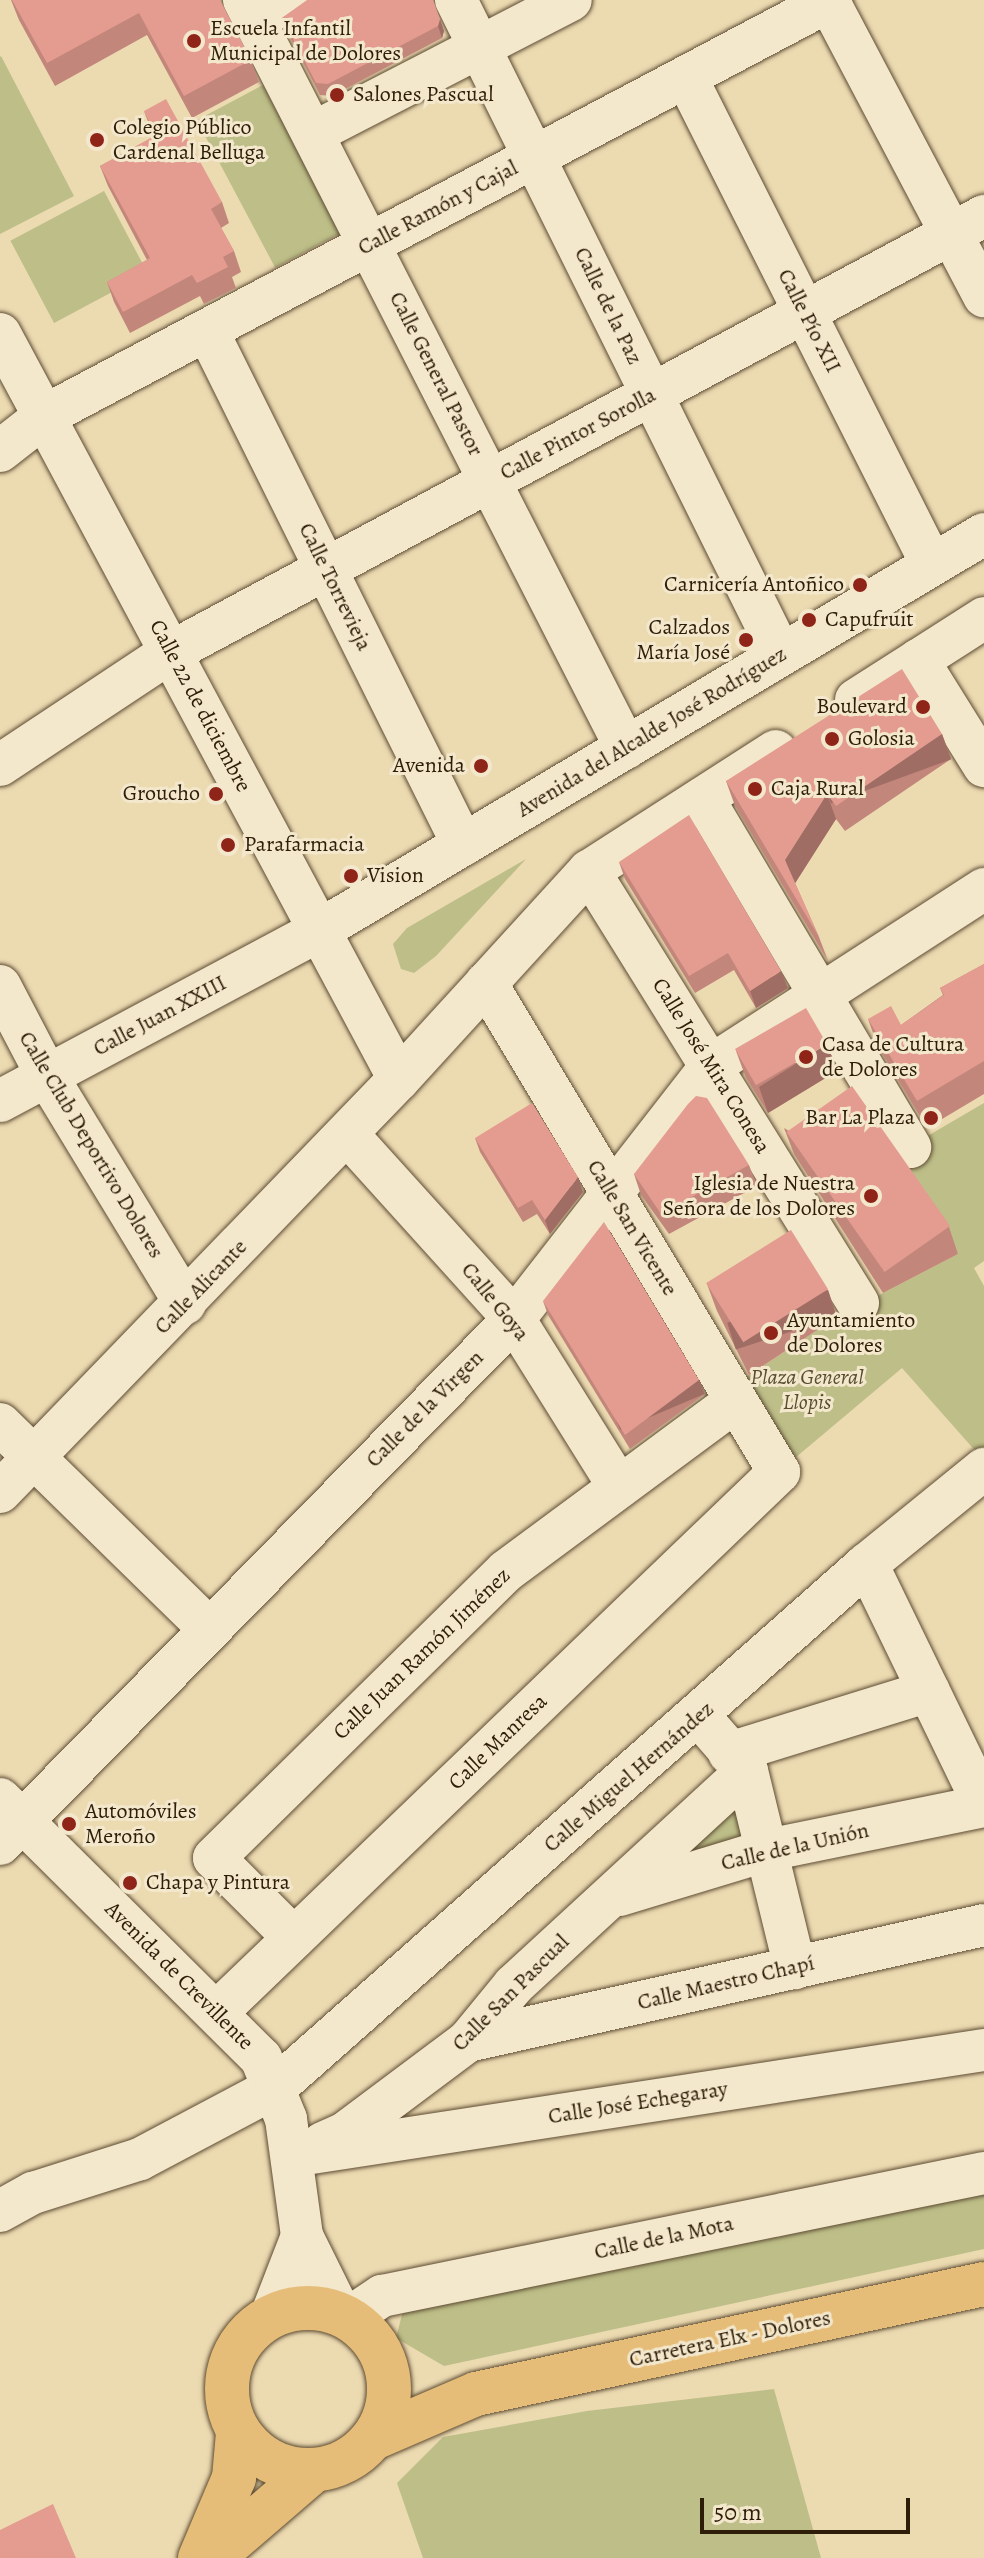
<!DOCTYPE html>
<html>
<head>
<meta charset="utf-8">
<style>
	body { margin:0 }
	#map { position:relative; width:984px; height:2558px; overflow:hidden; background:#ecdab1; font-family:Alegreya,serif }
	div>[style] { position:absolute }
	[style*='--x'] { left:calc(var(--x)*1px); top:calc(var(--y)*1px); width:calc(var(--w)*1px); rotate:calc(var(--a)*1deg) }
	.green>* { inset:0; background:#bdbe88; transform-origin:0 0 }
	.roads { filter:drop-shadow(0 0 2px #5d4c33) drop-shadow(0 0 2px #5d4c33) }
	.minor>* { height:42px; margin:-21px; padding:0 21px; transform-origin:21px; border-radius:21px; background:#f3e7cc }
	.major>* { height:44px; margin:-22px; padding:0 22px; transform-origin:22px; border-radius:22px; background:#e6bd78 }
	.major>.ring { margin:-22px; padding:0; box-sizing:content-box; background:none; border:44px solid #e6bd78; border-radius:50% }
	.wall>* { inset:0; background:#c3867b }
	.shaded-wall>* { inset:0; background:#9f6d64; transform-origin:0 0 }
	.building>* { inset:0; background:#e39c8f; transform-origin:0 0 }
	.dots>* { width:22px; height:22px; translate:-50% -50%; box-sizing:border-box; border:4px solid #f3e7cc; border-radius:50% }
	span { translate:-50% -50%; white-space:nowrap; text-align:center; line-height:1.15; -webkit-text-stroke:6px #f3e7cc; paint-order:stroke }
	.poi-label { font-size:22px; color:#2d1d09 }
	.left { translate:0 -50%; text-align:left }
	.right { translate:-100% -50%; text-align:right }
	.street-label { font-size:22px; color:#2d1d09 }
	.park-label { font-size:22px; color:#584d2f; font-style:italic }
	.scale { position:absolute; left:700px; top:2498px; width:210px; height:36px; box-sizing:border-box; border:4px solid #2d1d09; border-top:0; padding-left:10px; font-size:24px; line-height:28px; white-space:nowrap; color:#2d1d09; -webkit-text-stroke:6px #f3e7cc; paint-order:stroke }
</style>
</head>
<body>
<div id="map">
	<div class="green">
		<div style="clip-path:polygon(1px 56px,74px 196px,0 234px,0 57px)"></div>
		<div style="left:263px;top:85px;width:167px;height:75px;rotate:62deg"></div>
		<div style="left:104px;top:191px;width:93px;height:106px;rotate:62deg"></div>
		<div style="clip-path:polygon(526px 859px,436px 956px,414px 973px,401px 969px,393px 944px,407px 928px)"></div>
		<div style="clip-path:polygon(984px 1103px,984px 1261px,974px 1268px,984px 1286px,984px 1451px,979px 1455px,902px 1368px,795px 1458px,743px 1379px,837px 1317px,958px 1254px,895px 1155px)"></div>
		<div style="clip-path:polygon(742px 1790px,751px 1832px,645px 1871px)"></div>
		<div style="clip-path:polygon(984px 2184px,984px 2249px,444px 2366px,396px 2338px,405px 2303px)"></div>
		<div style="clip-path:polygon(774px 2389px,821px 2558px,423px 2558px,397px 2483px,443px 2437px,587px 2411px)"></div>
	</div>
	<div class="roads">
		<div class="minor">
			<div style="--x:244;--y:0;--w:840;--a:62.95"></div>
			<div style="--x:456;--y:0;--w:731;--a:63.61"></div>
			<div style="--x:828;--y:0;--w:335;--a:62.2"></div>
			<div style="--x:254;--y:20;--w:42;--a:-28.4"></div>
			<div style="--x:686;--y:77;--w:546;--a:63.25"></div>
			<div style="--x:313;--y:133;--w:290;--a:-27.3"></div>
			<div style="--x:207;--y:330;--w:575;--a:63.57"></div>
			<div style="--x:0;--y:334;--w:845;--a:61.83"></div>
			<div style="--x:0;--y:451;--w:58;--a:-38"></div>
			<div style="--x:46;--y:415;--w:888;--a:-27.86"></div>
			<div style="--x:918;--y:660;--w:125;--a:58.1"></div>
			<div style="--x:856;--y:700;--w:152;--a:-32.6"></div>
			<div style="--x:0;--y:765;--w:205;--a:-33.5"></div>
			<div style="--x:171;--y:652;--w:923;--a:-28.2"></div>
			<div style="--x:703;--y:798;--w:406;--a:59.3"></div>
			<div style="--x:589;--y:871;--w:509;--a:58.09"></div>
			<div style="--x:0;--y:986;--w:102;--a:62.4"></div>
			<div style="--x:47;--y:1076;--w:266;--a:58.7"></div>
			<div style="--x:0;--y:1101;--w:363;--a:-28.1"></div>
			<div style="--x:320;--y:930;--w:773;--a:-30.81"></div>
			<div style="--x:347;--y:1134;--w:249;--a:47.9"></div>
			<div style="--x:514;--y:1319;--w:198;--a:58"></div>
			<div style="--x:0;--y:1424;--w:291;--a:44.4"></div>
			<div style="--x:0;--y:1492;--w:574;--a:-45.99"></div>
			<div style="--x:399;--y:1079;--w:282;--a:-47.6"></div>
			<div style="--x:589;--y:871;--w:222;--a:-32.7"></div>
			<div style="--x:867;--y:1564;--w:268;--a:64.1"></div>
			<div style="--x:699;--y:1716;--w:73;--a:48.9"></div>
			<div style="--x:747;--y:1771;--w:203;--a:76.3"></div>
			<div style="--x:729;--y:1753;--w:209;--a:-17.2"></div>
			<div style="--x:0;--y:1799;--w:368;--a:44.8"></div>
			<div style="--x:261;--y:2058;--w:66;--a:67.7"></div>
			<div style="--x:286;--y:2119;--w:118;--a:82.2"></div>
			<div style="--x:302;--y:2236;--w:86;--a:63.7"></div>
			<div style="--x:0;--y:1844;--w:735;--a:-45.61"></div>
			<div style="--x:514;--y:1319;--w:322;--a:-52.1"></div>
			<div style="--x:712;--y:1065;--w:324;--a:-32.9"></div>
			<div style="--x:620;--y:1895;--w:155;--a:-16.9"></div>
			<div style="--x:768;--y:1850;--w:220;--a:-11.5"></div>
			<div style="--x:294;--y:1938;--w:113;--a:-135"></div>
			<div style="--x:214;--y:1858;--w:409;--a:-44.5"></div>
			<div style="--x:506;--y:1571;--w:286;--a:-36.5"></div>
			<div style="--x:218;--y:2011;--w:778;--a:-43.85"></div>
			<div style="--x:779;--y:1472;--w:570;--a:-120.93"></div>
			<div style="--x:468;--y:2041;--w:529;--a:-12.67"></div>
			<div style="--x:323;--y:2143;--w:24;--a:-24"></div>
			<div style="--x:345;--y:2133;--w:154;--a:-36.8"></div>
			<div style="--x:468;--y:2041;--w:72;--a:-50.6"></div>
			<div style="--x:514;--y:1985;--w:316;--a:-42.6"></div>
			<div style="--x:292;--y:2156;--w:700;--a:-8.71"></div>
			<div style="--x:0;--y:2211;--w:38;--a:-29"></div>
			<div style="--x:33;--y:2193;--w:112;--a:-17.6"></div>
			<div style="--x:140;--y:2159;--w:154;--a:-27.9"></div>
			<div style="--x:276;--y:2087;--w:789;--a:-41.51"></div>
			<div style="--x:867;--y:1564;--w:151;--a:-39.1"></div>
			<div style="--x:271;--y:2316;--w:86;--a:-68.8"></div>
			<div style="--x:349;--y:2318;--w:40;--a:-34"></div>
			<div style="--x:382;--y:2296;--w:614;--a:-11.55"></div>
		</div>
		<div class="major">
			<div class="ring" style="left:227px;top:2308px;width:118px;height:118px"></div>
			<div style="--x:376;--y:2437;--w:109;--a:-23.3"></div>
			<div style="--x:476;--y:2394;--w:520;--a:-12.22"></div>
			<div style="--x:200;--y:2558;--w:87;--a:-67"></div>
			<div style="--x:234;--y:2478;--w:45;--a:-84.9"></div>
			<div style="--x:212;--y:2558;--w:132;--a:-40.7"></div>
		</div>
	</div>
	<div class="wall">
		<div style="clip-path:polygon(11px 0,220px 0,251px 60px,259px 82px,192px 118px,147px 35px,55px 86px,19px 20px)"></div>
		<div style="clip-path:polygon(433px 0,444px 31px,442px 38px,332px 96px,320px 95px,286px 30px,282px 18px,307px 1px)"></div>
		<div style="clip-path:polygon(144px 111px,222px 202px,229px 223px,221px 228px,234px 251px,241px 272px,232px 277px,236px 288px,204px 304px,200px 296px,130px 333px,114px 302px,107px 282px,147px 260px,108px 186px,100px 166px,154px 137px)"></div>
		<div style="clip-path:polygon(942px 734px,951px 759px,845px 831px,836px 819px,795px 883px,819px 937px,828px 961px,735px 806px,726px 781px)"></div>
		<div style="clip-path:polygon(619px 862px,788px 988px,756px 1008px,734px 970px,695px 993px,625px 879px)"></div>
		<div style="clip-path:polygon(984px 964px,984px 1094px,927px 1128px,878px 1047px,868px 1019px,901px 1025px,943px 995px,940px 988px)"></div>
		<div style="clip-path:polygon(736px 1051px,837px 1071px,768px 1113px,746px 1078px)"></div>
		<div style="clip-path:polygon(784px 1128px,949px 1227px,958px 1254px,883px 1293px,794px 1154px)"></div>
		<div style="clip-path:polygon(475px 1138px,583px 1192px,550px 1234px,537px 1214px,523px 1222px,480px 1152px)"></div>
		<div style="clip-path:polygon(749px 1165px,757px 1186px,669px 1234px,641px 1195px,634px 1174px)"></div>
		<div style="clip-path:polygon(707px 1284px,828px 1290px,837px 1317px,749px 1375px,717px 1311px)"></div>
		<div style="clip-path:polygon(543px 1301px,705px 1394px,630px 1449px,548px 1315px)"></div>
	</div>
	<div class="shaded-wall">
		<div style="clip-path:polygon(440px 19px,444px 31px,442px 38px,438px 26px)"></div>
		<div style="left:942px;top:734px;width:27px;height:128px;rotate:70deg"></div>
		<div style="clip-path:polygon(827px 794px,836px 819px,794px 885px,785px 860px)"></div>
		<div style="clip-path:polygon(781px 971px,788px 988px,756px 1008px,750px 991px)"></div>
		<div style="clip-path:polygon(827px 1044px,837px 1071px,768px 1113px,759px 1087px)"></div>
		<div style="clip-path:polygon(578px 1177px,583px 1192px,550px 1234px,545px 1220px)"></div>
		<div style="left:828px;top:1290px;width:28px;height:106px;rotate:72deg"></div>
		<div style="left:699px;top:1380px;width:15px;height:92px;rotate:67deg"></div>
	</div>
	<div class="building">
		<div style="clip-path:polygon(12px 0,220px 0,251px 60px,184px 96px,139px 13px,47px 63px)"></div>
		<div style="clip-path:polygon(307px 0,433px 0,440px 19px,438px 26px,328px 84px,316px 83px,282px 18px)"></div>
		<div style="clip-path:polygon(166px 99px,222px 202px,211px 209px,234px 251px,223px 257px,228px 267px,197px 283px,192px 275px,123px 312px,107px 282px,150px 258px,100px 166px,156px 135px,144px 111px)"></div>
		<div style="clip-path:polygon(902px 669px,942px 734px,836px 806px,827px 794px,785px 860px,819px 937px,726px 781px)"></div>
		<div style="clip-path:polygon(689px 815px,781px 971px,750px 991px,728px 953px,689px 976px,619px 862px)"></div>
		<div style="clip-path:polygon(984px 964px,984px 1061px,917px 1101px,868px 1019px,891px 1006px,901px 1025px,944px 995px,940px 988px)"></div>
		<div style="left:806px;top:1008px;width:42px;height:82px;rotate:60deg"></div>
		<div style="left:852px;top:1086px;width:171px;height:80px;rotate:55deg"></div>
		<div style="clip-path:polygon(696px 1096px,707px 1098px,749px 1165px,661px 1214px,634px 1174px,688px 1104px)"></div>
		<div style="clip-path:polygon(532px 1103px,578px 1177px,545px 1220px,532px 1200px,518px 1208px,475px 1138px)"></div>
		<div style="clip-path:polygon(604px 1222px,699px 1380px,625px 1435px,543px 1301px)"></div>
		<div style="left:791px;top:1230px;width:70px;height:100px;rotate:58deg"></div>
		<div style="clip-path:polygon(53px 2504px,76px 2558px,0 2558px,0 2530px)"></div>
	</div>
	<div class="dots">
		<div style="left:194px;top:41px;background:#8f2418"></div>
		<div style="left:337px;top:95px;background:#8f2418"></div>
		<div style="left:97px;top:140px;background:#8f2418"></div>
		<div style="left:860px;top:585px;background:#8f2418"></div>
		<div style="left:809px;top:620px;background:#8f2418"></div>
		<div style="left:746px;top:640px;background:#8f2418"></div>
		<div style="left:923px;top:707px;background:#8f2418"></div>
		<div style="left:832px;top:739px;background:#8f2418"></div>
		<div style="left:481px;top:766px;background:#8f2418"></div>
		<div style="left:755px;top:789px;background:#8f2418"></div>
		<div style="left:216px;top:794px;background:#8f2418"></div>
		<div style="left:228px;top:845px;background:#8f2418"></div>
		<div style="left:351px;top:876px;background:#8f2418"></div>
		<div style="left:806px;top:1057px;background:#8f2418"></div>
		<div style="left:931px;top:1118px;background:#8f2418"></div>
		<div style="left:871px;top:1196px;background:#8f2418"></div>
		<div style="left:771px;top:1333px;background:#8f2418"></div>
		<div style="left:69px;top:1824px;background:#8f2418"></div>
		<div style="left:130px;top:1883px;background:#8f2418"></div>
	</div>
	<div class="poi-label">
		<span class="left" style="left:210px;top:41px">Escuela Infantil<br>Municipal de Dolores</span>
		<span class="left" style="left:353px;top:95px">Salones Pascual</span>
		<span class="left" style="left:113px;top:140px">Colegio Público<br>Cardenal Belluga</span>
		<span class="right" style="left:844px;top:585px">Carnicería Antoñico</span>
		<span class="left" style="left:825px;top:620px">Capufruit</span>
		<span class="right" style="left:730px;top:640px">Calzados<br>María José</span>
		<span class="right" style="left:907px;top:707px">Boulevard</span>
		<span class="left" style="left:848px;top:739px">Golosia</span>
		<span class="right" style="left:465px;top:766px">Avenida</span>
		<span class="left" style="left:771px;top:789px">Caja Rural</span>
		<span class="right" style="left:200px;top:794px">Groucho</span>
		<span class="left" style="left:244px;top:845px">Parafarmacia</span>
		<span class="left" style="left:367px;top:876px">Vision</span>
		<span class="left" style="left:822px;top:1057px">Casa de Cultura<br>de Dolores</span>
		<span class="right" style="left:915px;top:1118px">Bar La Plaza</span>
		<span class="right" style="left:855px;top:1196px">Iglesia de Nuestra<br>Señora de los Dolores</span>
		<span class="left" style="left:787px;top:1333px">Ayuntamiento<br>de Dolores</span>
		<span class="left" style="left:85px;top:1824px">Automóviles<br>Meroño</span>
		<span class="left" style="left:146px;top:1883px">Chapa y Pintura</span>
	</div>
	<div class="street-label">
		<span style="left:438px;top:208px;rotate:-28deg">Calle Ramón y Cajal</span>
		<span style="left:608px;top:306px;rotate:64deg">Calle de la Paz</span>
		<span style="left:809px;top:321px;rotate:63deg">Calle Pío XII</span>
		<span style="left:436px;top:374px;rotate:63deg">Calle General Pastor</span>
		<span style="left:578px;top:434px;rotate:-28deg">Calle Pintor Sorolla</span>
		<span style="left:335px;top:587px;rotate:64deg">Calle Torrevieja</span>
		<span style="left:200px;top:706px;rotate:62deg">Calle 22 de diciembre</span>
		<span style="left:652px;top:732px;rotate:-31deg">Avenida del Alcalde José Rodríguez</span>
		<span style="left:160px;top:1016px;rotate:-28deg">Calle Juan XXIII</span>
		<span style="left:711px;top:1066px;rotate:58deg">Calle José Mira Conesa</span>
		<span style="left:91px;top:1145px;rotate:59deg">Calle Club Deportivo Dolores</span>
		<span style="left:632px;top:1228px;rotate:59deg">Calle San Vicente</span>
		<span style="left:201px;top:1287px;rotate:-46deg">Calle Alicante</span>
		<span style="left:495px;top:1302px;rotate:51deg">Calle Goya</span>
		<span style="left:425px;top:1409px;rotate:-45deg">Calle de la Virgen</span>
		<span style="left:422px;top:1654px;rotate:-44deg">Calle Juan Ramón Jiménez</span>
		<span style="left:498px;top:1742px;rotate:-44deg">Calle Manresa</span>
		<span style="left:629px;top:1777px;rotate:-41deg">Calle Miguel Hernández</span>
		<span style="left:795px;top:1847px;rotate:-13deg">Calle de la Unión</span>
		<span style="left:179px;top:1976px;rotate:45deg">Avenida de Crevillente</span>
		<span style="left:726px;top:1983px;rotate:-13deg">Calle Maestro Chapí</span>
		<span style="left:511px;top:1993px;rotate:-45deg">Calle San Pascual</span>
		<span style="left:638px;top:2103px;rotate:-9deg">Calle José Echegaray</span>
		<span style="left:664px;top:2238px;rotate:-12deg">Calle de la Mota</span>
		<span style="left:730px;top:2339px;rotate:-12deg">Carretera Elx - Dolores</span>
	</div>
	<div class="park-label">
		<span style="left:807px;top:1390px">Plaza General<br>Llopis</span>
	</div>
	<div class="scale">50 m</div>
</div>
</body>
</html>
